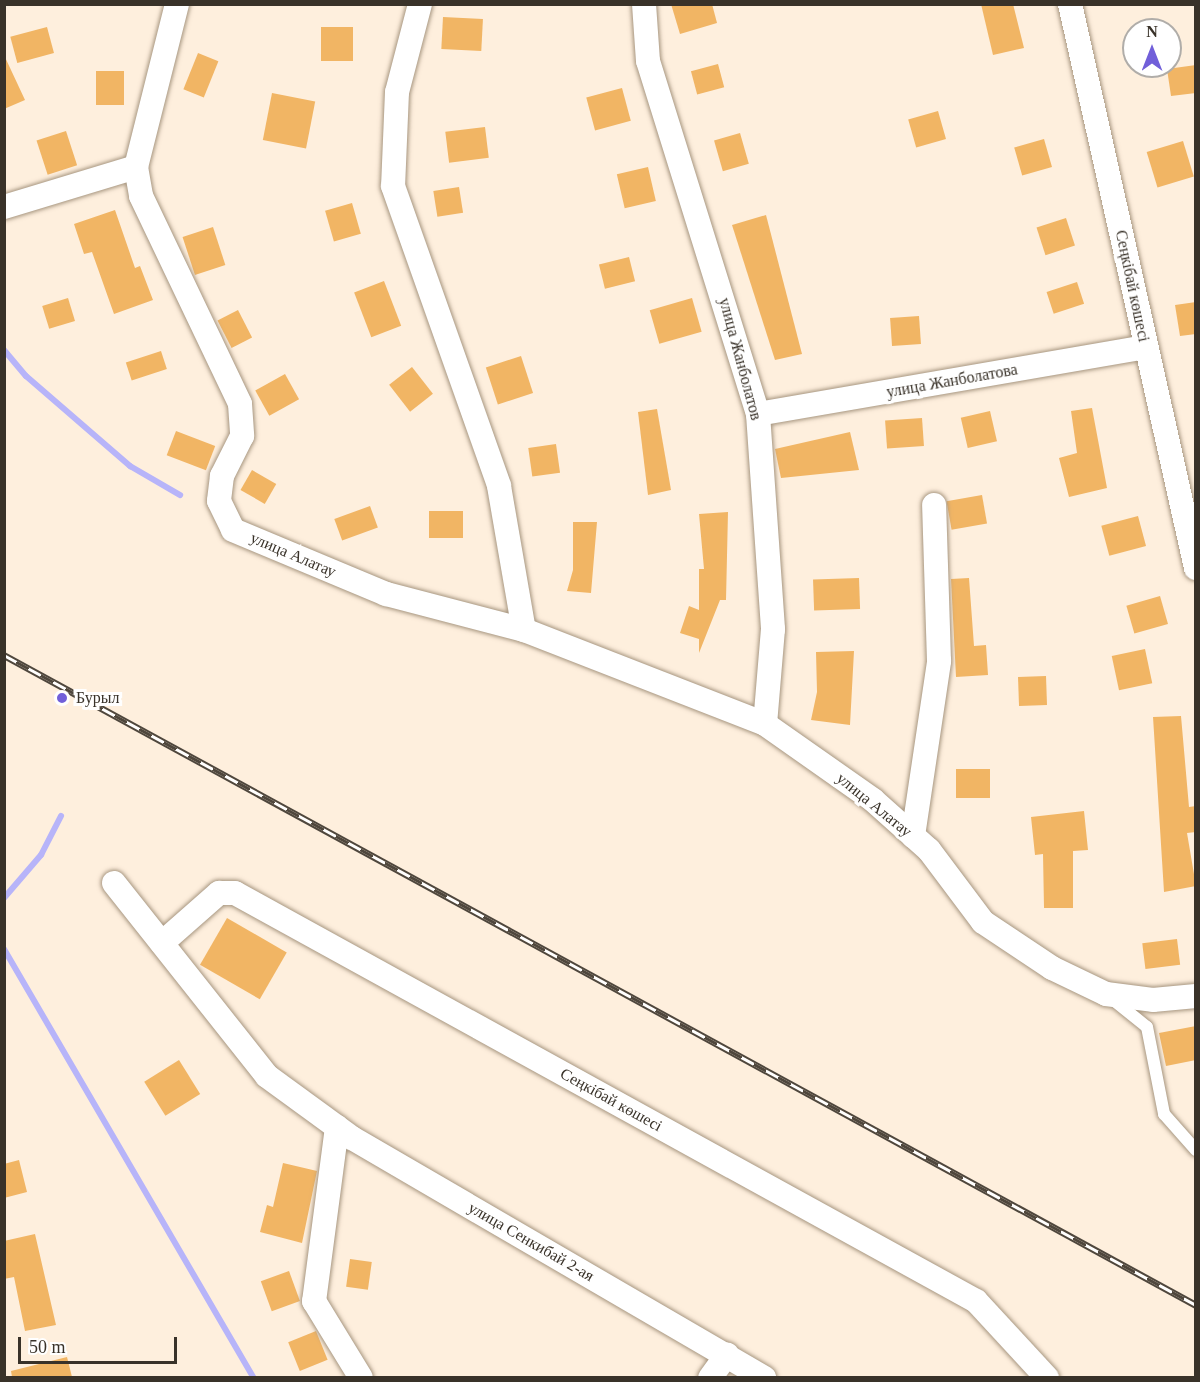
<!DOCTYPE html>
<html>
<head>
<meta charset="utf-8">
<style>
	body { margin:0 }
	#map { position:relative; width:1200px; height:1382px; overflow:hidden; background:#feefdd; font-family:Georgia,serif }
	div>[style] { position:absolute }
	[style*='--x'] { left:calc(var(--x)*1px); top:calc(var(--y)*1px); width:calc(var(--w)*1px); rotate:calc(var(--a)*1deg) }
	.stream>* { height:6px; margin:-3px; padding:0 3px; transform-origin:3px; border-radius:3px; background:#b7b4f9 }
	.building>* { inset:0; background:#f1b564; transform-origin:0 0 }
	.roads { filter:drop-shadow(0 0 2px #a79680) drop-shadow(0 0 2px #a79680) }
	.lane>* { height:12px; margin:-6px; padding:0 6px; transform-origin:6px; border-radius:6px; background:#fff }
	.street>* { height:24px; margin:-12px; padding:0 12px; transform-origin:12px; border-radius:12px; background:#fff }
	.rail>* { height:7px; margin-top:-3.5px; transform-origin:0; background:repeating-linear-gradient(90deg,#fff 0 14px,#4f473d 0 28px); box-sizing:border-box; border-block:2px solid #4f473d }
	.dots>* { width:16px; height:16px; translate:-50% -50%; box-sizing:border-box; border:3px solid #fff; border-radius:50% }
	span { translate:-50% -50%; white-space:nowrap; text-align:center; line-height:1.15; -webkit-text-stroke:6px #fff; paint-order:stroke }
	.street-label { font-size:16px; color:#393229 }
	.poi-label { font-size:16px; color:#393229 }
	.left { translate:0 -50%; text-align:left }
	.frame { position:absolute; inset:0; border:6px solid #393229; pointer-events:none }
	.north { position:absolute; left:1122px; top:18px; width:60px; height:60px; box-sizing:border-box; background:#fff; border:2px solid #b0ada9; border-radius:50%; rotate:0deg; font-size:16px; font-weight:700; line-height:24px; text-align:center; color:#393229 }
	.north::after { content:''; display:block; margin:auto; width:21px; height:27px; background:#715fd9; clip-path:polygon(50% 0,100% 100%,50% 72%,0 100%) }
	.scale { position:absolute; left:18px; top:1337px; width:159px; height:27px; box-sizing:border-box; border:3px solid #393229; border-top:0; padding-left:8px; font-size:18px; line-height:21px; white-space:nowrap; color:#393229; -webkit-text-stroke:4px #fff; paint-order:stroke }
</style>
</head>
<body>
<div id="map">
	<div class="stream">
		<div style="--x:4;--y:350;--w:34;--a:50"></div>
		<div style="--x:26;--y:376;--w:138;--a:40.9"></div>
		<div style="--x:130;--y:466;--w:58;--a:30.1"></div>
		<div style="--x:4;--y:898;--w:57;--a:-49.3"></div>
		<div style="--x:41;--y:855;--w:44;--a:-62.9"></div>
		<div style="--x:4;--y:949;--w:497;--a:59.8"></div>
	</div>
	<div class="building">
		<div style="clip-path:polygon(671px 4px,712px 4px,717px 23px,680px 34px)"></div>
		<div style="clip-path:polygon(981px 4px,1013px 4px,1024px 48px,993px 55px)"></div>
		<div style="left:443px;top:17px;width:40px;height:32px;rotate:3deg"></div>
		<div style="left:47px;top:27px;width:27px;height:38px;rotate:75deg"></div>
		<div style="left:321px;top:27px;width:32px;height:34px"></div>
		<div style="left:198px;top:53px;width:22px;height:39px;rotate:22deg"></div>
		<div style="clip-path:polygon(4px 55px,25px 100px,4px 109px)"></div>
		<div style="left:718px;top:64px;width:24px;height:28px;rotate:75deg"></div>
		<div style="clip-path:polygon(1196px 65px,1196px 93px,1171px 96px,1167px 69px)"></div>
		<div style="left:96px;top:71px;width:28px;height:34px"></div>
		<div style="left:622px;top:88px;width:34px;height:37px;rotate:75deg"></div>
		<div style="left:272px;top:93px;width:44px;height:48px;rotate:11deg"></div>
		<div style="left:938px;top:111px;width:29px;height:31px;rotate:74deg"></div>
		<div style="left:485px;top:127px;width:31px;height:40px;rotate:83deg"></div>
		<div style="left:66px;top:131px;width:36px;height:31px;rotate:72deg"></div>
		<div style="left:740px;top:133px;width:32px;height:27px;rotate:74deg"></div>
		<div style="left:1044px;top:139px;width:29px;height:31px;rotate:74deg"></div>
		<div style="left:1183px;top:141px;width:37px;height:38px;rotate:73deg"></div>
		<div style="left:648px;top:167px;width:35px;height:32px;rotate:77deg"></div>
		<div style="left:459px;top:187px;width:26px;height:26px;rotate:81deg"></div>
		<div style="left:352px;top:203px;width:32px;height:28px;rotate:74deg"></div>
		<div style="clip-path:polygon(115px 210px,135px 268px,140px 266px,153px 300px,114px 314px,92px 252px,84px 254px,74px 224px)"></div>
		<div style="clip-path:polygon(766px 215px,802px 354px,775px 360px,732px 225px)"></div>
		<div style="left:1066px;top:218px;width:29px;height:31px;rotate:72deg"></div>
		<div style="left:213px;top:227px;width:40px;height:32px;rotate:72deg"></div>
		<div style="left:629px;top:257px;width:25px;height:31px;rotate:76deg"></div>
		<div style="left:384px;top:281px;width:48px;height:32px;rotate:69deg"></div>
		<div style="left:1077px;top:282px;width:23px;height:32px;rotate:72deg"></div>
		<div style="left:68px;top:298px;width:24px;height:27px;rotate:73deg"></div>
		<div style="left:692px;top:298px;width:35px;height:44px;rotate:74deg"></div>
		<div style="clip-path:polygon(1196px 302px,1196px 334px,1180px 336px,1175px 305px)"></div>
		<div style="left:238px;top:310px;width:31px;height:23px;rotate:63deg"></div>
		<div style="left:919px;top:316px;width:28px;height:29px;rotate:86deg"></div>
		<div style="left:161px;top:351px;width:19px;height:37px;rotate:72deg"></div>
		<div style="left:521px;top:356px;width:39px;height:37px;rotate:72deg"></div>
		<div style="left:412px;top:367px;width:34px;height:29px;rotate:52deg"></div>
		<div style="left:285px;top:374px;width:29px;height:34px;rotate:61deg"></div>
		<div style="clip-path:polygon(1092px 408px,1107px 488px,1069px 497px,1059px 458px,1077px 453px,1071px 411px)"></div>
		<div style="clip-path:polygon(657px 409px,671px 490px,648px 495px,638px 412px)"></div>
		<div style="left:990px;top:411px;width:31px;height:30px;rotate:77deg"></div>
		<div style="left:922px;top:418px;width:28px;height:37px;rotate:86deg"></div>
		<div style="left:176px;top:431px;width:42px;height:26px;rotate:21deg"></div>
		<div style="clip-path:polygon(850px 432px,859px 470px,781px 478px,775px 449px)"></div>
		<div style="left:556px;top:444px;width:29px;height:28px;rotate:82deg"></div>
		<div style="left:252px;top:470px;width:28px;height:23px;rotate:30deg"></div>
		<div style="left:982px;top:495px;width:29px;height:36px;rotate:80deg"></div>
		<div style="left:370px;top:506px;width:23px;height:38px;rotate:70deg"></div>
		<div style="left:429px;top:511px;width:34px;height:27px"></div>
		<div style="clip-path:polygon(728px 512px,726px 600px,720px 600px,699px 653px,699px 639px,680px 633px,689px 606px,699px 610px,699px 569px,704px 569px,699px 514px)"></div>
		<div style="left:1138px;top:516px;width:31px;height:38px;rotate:75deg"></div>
		<div style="clip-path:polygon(573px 522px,597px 522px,591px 593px,567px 591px,573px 570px)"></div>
		<div style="left:859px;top:578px;width:31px;height:46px;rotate:88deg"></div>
		<div style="clip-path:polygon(969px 578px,974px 646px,986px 645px,988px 675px,956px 677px,951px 579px)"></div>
		<div style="left:1160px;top:596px;width:29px;height:35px;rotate:74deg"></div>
		<div style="left:1145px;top:649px;width:35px;height:34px;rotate:78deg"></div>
		<div style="clip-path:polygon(854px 651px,850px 725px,811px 720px,817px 692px,816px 652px)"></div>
		<div style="left:1046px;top:676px;width:29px;height:28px;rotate:88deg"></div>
		<div style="clip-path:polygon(1181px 716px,1189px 807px,1196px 806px,1196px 832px,1187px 833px,1196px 886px,1164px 892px,1153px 717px)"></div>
		<div style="left:956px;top:769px;width:34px;height:29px"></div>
		<div style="clip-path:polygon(1084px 811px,1088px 850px,1073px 851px,1073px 908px,1044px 908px,1043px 854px,1035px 855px,1031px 817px)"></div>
		<div style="left:227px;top:918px;width:69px;height:54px;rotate:30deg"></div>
		<div style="left:1177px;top:939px;width:26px;height:35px;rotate:83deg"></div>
		<div style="clip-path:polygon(1196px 1026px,1196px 1060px,1166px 1066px,1159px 1033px)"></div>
		<div style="left:179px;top:1060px;width:40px;height:41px;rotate:58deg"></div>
		<div style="clip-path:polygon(19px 1160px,27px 1192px,4px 1198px,4px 1164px)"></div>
		<div style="clip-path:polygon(283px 1163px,317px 1171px,302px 1243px,260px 1232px,267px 1205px,273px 1207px)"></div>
		<div style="clip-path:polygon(35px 1234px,56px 1325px,25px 1331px,14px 1277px,4px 1279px,4px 1241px)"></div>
		<div style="left:350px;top:1259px;width:22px;height:28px;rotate:8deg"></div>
		<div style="left:289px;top:1271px;width:32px;height:30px;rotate:70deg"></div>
		<div style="left:316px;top:1331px;width:31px;height:30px;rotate:68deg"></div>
		<div style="clip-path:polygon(67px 1357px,72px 1377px,12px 1377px,11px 1371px)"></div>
	</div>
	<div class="roads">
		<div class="lane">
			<div style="--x:1111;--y:998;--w:46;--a:38.9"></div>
			<div style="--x:1147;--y:1027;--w:89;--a:78.9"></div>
			<div style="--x:1164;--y:1114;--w:48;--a:48.4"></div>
		</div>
		<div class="street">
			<div style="--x:177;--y:4;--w:168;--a:104.1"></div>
			<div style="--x:136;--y:167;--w:29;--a:80"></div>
			<div style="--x:141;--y:196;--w:230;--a:64.5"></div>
			<div style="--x:240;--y:404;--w:32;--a:86"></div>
			<div style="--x:242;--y:436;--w:45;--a:116.6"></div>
			<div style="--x:222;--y:476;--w:25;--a:97"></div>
			<div style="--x:219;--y:501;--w:32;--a:64"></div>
			<div style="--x:233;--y:530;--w:166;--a:22.7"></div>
			<div style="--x:386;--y:594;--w:143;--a:14.6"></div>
			<div style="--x:524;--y:630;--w:259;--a:21.3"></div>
			<div style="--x:765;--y:724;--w:132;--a:35.1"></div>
			<div style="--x:873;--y:800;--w:75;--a:41.8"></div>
			<div style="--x:929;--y:850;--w:90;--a:53.1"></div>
			<div style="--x:983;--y:922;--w:83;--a:33.7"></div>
			<div style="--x:1052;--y:968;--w:60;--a:25.7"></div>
			<div style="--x:1106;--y:994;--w:47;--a:7.3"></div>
			<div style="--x:1153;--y:1000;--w:43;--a:-5.3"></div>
			<div style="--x:420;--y:4;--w:91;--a:104.6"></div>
			<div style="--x:397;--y:92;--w:94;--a:92.4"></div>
			<div style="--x:393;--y:186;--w:318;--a:70.5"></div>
			<div style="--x:499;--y:486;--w:146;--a:80.2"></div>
			<div style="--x:644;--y:4;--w:57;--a:86"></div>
			<div style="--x:648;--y:61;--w:370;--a:72.7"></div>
			<div style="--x:758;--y:414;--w:216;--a:86"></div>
			<div style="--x:773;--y:629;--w:95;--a:94.8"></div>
			<div style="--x:1070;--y:4;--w:578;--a:77.41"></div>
			<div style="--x:4;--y:207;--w:138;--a:-16.9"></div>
			<div style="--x:758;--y:414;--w:394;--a:-9.8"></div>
			<div style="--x:913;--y:836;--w:177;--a:-81.5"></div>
			<div style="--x:939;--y:661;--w:156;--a:-91.8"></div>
			<div style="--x:114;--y:883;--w:246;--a:51.6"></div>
			<div style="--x:267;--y:1076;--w:105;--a:36.1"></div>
			<div style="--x:352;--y:1138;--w:477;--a:30.2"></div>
			<div style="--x:162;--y:943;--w:76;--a:-41.3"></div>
			<div style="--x:219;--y:893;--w:16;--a:0"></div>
			<div style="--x:235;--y:893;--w:846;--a:28.84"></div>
			<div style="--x:976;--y:1301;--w:105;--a:47.3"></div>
			<div style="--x:337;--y:1127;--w:176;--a:97.5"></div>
			<div style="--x:314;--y:1301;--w:90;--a:58.6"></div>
			<div style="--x:710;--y:1378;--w:29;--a:-54"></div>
		</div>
	</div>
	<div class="rail">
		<div style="--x:4;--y:655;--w:1358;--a:28.6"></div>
	</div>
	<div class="dots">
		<div style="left:62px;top:698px;background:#715fd9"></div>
	</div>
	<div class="street-label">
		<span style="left:1132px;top:286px;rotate:78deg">Сеңкібай көшесі</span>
		<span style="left:740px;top:359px;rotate:75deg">улица Жанболатов</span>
		<span style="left:952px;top:381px;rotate:-10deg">улица Жанболатова</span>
		<span style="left:293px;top:555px;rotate:23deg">улица Алатау</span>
		<span style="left:874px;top:805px;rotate:39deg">улица Алатау</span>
		<span style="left:611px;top:1100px;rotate:29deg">Сеңкібай көшесі</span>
		<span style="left:531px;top:1242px;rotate:30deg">улица Сенкибай 2-ая</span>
	</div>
	<div class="poi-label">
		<span class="left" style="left:76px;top:698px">Бурыл</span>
	</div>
	<div class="frame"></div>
	<div class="north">N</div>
	<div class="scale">50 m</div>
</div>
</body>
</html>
